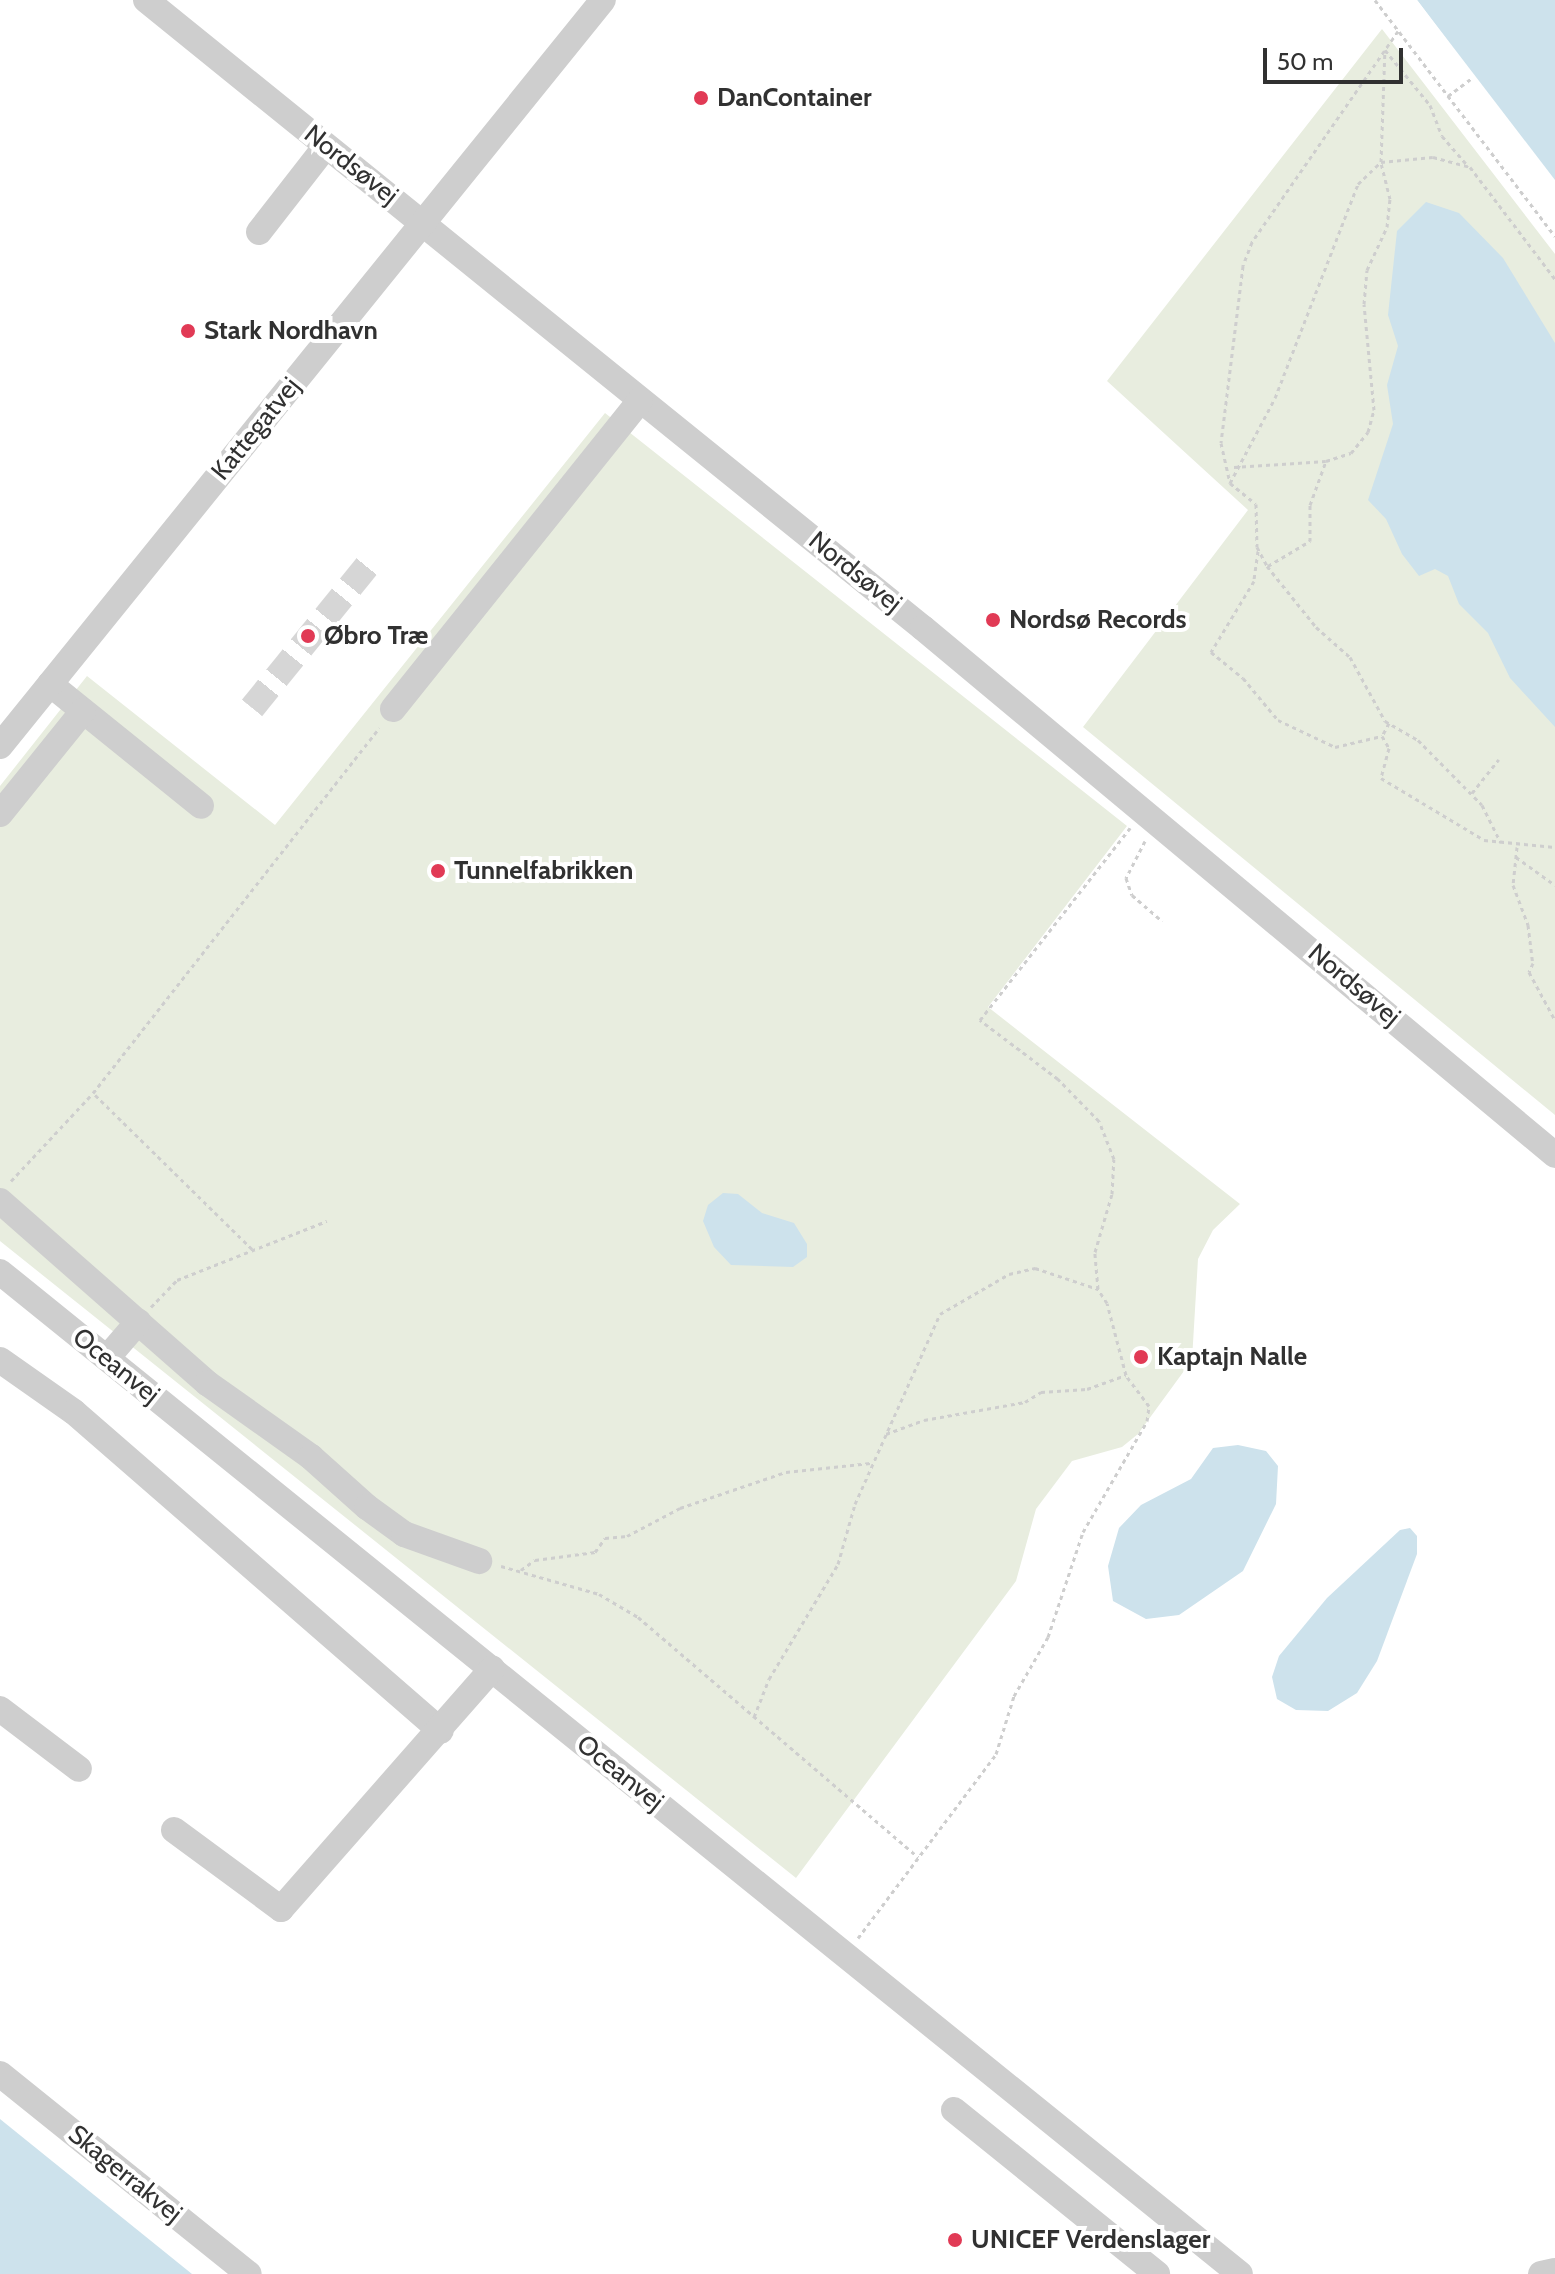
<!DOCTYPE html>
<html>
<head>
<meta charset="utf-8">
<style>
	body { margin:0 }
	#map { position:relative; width:1555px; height:2274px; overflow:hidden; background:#fff; font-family:Cabin,sans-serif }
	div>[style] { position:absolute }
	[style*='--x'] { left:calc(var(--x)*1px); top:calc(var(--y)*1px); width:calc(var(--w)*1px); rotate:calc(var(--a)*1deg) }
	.green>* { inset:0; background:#e8eddf }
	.water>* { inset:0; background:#cde2ec }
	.pier>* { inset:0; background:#fff }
	.minor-tunnel>* { height:26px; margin-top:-13px; transform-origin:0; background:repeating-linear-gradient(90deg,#d6d6d6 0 26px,transparent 0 39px) }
	.path>* { height:3px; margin-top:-1.5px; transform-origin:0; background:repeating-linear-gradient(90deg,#cecece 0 4px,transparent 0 8px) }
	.minor>* { height:26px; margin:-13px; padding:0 13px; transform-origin:13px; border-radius:13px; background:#cecece }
	.dots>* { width:22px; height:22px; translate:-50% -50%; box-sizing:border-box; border:4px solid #fff; border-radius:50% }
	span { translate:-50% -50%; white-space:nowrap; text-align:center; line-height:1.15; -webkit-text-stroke:8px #fff; paint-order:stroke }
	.poi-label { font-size:26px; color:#313131; font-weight:700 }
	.left { translate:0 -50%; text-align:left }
	.street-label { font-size:26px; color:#313131 }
	.scale { position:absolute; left:1263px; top:48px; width:140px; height:36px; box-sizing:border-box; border:4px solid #313131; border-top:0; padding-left:10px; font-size:24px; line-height:28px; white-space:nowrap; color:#313131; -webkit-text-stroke:6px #fff; paint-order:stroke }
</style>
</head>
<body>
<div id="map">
	<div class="green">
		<div style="clip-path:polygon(1382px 29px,1555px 254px,1555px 1115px,1083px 727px,1248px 510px,1107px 381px)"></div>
		<div style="clip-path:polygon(605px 413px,1127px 826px,988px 1007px,1240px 1204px,1213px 1230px,1198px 1259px,1192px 1360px,1138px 1434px,1122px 1447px,1072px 1461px,1036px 1509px,1016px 1581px,796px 1878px,0 1241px,0 786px,87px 676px,275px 825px)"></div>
	</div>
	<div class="water">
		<div style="clip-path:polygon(1417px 0,1555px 0,1555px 180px)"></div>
		<div style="clip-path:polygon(1426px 202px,1459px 213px,1503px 258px,1555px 343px,1555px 727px,1510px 678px,1488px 633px,1459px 604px,1448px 576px,1435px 569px,1419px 576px,1402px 554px,1386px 519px,1368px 500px,1393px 424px,1387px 385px,1398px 346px,1388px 315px,1397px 231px)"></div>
		<div style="clip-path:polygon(723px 1193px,738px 1194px,762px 1213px,794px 1223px,807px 1244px,807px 1257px,793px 1267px,731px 1265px,714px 1247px,703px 1221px,708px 1205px)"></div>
		<div style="clip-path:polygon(1238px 1445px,1266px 1451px,1278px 1466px,1276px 1504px,1243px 1571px,1179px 1615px,1146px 1619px,1113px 1601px,1108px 1566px,1119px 1528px,1141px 1505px,1191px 1479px,1213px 1448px)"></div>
		<div style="clip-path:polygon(1410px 1528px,1417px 1536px,1417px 1554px,1377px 1661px,1357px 1693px,1328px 1711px,1296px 1710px,1277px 1699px,1272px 1677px,1279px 1656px,1327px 1598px,1400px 1530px)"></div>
		<div style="clip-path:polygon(0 2119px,192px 2274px,0 2274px)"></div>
	</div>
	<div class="pier">
		<div style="clip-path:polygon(1413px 0,1417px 0,1555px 184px,1552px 183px)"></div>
	</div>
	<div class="minor-tunnel">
		<div style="--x:252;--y:708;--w:183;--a:-51"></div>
	</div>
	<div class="path">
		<div style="--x:1375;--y:0;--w:297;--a:52.7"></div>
		<div style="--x:1398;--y:31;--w:257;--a:124.7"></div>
		<div style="--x:1252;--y:242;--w:26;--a:111"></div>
		<div style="--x:1243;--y:266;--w:178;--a:97.1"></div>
		<div style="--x:1221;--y:443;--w:41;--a:77.3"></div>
		<div style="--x:1230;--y:483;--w:33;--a:39"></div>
		<div style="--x:1256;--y:504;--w:43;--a:88.7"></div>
		<div style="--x:1257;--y:547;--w:21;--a:62"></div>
		<div style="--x:1267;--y:566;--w:78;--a:51.2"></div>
		<div style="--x:1316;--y:627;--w:45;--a:41.4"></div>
		<div style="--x:1350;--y:657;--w:73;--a:61.3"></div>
		<div style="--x:1385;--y:721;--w:38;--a:30"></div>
		<div style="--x:1418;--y:740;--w:91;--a:45.4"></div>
		<div style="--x:1482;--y:805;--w:42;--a:63.4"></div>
		<div style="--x:1385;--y:50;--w:71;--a:50.7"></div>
		<div style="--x:1430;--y:105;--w:33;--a:69"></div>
		<div style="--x:1442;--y:136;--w:40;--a:49"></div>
		<div style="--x:1448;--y:96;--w:30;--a:-37"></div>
		<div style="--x:1234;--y:467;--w:92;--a:-3.7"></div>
		<div style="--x:1326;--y:461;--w:26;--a:-18"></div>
		<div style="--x:1351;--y:453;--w:27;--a:-51"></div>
		<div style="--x:1368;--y:432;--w:23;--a:-75"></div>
		<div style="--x:1374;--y:410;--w:106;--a:-95.4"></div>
		<div style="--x:1364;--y:304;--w:34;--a:-85"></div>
		<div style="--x:1367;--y:270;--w:47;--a:-65.1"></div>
		<div style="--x:1387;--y:227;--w:28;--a:-84"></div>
		<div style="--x:1390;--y:199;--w:38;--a:-104"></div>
		<div style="--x:1381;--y:162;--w:112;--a:-88"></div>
		<div style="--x:1230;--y:483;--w:96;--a:-62.1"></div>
		<div style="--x:1275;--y:398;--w:230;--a:-68.8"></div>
		<div style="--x:1358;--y:184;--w:32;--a:-44"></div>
		<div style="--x:1381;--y:162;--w:52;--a:-5.5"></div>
		<div style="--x:1433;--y:157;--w:38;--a:15"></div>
		<div style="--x:1470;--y:167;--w:141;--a:52.8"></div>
		<div style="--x:1258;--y:551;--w:30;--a:98"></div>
		<div style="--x:1254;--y:581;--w:83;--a:121.2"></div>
		<div style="--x:1211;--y:652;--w:41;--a:39.1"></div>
		<div style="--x:1243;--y:678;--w:55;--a:50.2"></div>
		<div style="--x:1278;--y:720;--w:63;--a:25.3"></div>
		<div style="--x:1335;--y:747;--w:48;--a:-13.2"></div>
		<div style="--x:1268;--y:566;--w:49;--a:-30.8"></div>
		<div style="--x:1310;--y:541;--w:36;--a:-90"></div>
		<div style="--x:1310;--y:505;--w:47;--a:-70"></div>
		<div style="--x:1389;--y:723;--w:15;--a:118"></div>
		<div style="--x:1382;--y:736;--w:14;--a:60"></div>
		<div style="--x:1389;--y:748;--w:31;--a:105"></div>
		<div style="--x:1381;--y:778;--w:120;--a:31"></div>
		<div style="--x:1484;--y:840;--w:71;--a:5.6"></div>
		<div style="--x:1472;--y:793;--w:43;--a:-51.5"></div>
		<div style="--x:1145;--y:841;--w:42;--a:117.2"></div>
		<div style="--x:1126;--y:878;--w:18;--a:71"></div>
		<div style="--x:1132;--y:895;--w:40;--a:41"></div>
		<div style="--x:1517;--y:847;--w:38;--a:96"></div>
		<div style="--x:1513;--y:885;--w:43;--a:69.4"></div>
		<div style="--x:1528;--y:925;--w:38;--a:83"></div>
		<div style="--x:1533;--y:963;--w:10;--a:114"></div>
		<div style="--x:1529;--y:972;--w:55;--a:61.6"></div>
		<div style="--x:1516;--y:857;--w:48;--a:35.7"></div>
		<div style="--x:11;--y:1181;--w:120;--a:-47"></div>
		<div style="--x:252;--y:1249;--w:223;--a:-135.5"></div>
		<div style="--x:93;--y:1093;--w:464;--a:-51.9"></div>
		<div style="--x:151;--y:1307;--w:37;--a:-46"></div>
		<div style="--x:177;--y:1280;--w:161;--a:-21.5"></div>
		<div style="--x:886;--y:1434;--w:40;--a:-20.2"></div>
		<div style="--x:924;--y:1420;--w:103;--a:-10.1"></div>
		<div style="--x:1025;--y:1402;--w:19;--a:-32"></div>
		<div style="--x:1041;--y:1392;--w:46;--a:-3.7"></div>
		<div style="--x:1087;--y:1389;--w:41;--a:-19.7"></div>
		<div style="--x:501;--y:1566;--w:102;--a:15.9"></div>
		<div style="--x:599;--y:1594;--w:45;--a:30.5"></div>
		<div style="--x:638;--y:1617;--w:369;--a:40.6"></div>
		<div style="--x:521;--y:1570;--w:17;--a:-36"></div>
		<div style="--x:535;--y:1560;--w:61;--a:-7.6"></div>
		<div style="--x:595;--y:1552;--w:17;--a:-54"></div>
		<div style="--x:605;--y:1538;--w:22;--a:-5"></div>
		<div style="--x:627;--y:1536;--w:60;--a:-27.8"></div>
		<div style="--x:680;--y:1508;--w:112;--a:-18.8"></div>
		<div style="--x:786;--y:1472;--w:85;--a:-6"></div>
		<div style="--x:754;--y:1717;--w:41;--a:-68.5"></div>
		<div style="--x:769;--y:1679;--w:134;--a:-59"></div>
		<div style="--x:838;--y:1564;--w:62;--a:-74.2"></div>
		<div style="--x:855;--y:1504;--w:208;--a:-65.9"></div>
		<div style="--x:940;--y:1314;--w:80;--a:-30.1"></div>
		<div style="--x:1009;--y:1274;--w:27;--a:-13"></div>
		<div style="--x:1035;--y:1268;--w:66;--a:18.4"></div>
		<div style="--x:858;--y:1938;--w:230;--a:-53.1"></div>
		<div style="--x:996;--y:1754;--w:61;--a:-72.8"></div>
		<div style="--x:1014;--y:1696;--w:68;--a:-60"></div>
		<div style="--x:1048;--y:1637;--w:111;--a:-71.6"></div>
		<div style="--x:1083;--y:1532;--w:128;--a:-60"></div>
		<div style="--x:1147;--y:1421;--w:15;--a:-82"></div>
		<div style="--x:1149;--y:1406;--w:39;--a:-127"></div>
		<div style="--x:1126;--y:1375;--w:74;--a:-104.8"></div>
		<div style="--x:1107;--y:1303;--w:17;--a:-123"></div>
		<div style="--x:1098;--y:1289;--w:37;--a:-95"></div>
		<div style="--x:1095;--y:1252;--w:60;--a:-73.7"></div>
		<div style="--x:1112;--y:1194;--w:35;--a:-87"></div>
		<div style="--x:1114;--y:1159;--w:41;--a:-111.5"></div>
		<div style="--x:1099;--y:1121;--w:59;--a:-134.3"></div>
		<div style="--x:1058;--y:1079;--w:98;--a:-142.9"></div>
		<div style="--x:980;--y:1020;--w:244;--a:-52"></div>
	</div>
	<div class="minor">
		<div style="--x:146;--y:0;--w:999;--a:38.95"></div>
		<div style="--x:923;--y:628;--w:823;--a:39.82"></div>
		<div style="--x:259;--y:232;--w:109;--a:-52.1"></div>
		<div style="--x:50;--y:684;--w:194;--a:38.9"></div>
		<div style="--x:393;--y:709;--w:395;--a:-51.3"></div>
		<div style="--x:0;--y:746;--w:959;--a:-51.05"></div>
		<div style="--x:0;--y:814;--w:132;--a:-51.1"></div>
		<div style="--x:0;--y:1201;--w:276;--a:41.3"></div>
		<div style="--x:207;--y:1383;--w:128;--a:35.4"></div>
		<div style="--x:311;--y:1457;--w:75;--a:41.8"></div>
		<div style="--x:367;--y:1507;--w:46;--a:36.1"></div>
		<div style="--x:404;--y:1534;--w:80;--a:19.8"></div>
		<div style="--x:0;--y:1272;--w:1594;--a:38.94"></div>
		<div style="--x:107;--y:1358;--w:48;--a:-49.3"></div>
		<div style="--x:0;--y:1360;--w:90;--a:35.1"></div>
		<div style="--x:74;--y:1412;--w:486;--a:41"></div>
		<div style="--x:0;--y:1709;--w:99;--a:37.2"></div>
		<div style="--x:174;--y:1830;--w:133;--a:36.4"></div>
		<div style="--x:281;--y:1909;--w:320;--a:-48.7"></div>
		<div style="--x:0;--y:2074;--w:319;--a:38.8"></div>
		<div style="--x:954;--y:2110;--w:261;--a:38.9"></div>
		<div style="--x:1541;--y:2274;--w:14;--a:-12"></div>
	</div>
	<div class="dots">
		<div style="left:701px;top:98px;background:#e13a55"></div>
		<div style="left:188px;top:331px;background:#e13a55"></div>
		<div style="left:993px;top:620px;background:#e13a55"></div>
		<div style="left:308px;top:636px;background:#e13a55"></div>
		<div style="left:438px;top:871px;background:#e13a55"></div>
		<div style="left:1141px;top:1357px;background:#e13a55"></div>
		<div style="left:955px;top:2240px;background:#e13a55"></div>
	</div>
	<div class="poi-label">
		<span class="left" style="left:717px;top:98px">DanContainer</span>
		<span class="left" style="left:204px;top:331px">Stark Nordhavn</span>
		<span class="left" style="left:1009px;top:620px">Nordsø Records</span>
		<span class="left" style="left:324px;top:636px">Øbro Træ</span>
		<span class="left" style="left:454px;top:871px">Tunnelfabrikken</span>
		<span class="left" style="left:1157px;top:1357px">Kaptajn Nalle</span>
		<span class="left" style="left:971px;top:2240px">UNICEF Verdenslager</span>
	</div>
	<div class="street-label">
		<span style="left:351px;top:165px;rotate:38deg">Nordsøvej</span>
		<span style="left:256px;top:429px;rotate:-51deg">Kattegatvej</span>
		<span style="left:855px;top:572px;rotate:39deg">Nordsøvej</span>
		<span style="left:1354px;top:985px;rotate:40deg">Nordsøvej</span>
		<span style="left:116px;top:1366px;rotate:39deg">Oceanvej</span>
		<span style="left:620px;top:1773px;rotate:39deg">Oceanvej</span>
		<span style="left:125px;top:2174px;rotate:39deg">Skagerrakvej</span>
	</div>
	<div class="scale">50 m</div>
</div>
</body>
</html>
